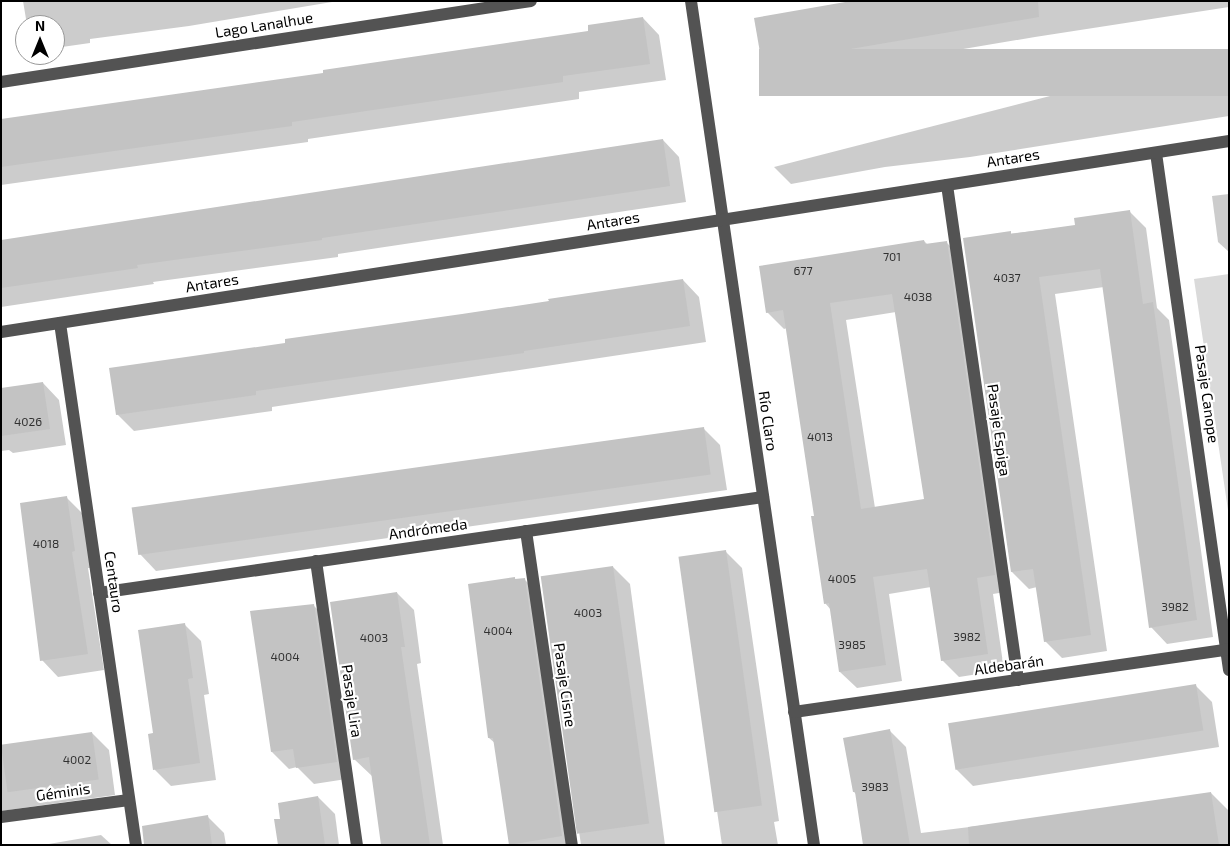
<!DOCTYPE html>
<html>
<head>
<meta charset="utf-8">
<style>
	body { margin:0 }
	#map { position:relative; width:1230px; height:846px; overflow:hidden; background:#fff; font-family:"Exo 2",sans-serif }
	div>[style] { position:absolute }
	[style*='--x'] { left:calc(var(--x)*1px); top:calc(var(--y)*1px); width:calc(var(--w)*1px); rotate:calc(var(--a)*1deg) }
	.green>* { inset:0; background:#dadada }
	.shadow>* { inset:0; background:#0003 }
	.building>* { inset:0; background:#c3c3c3; transform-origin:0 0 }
	.minor>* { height:12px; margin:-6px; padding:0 6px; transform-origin:6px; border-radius:6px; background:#535353 }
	span { translate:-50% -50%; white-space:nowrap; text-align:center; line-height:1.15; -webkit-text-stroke:4.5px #fff; paint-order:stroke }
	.number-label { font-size:12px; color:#313131 }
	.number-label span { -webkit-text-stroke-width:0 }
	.street-label { font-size:15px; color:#000 }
	.frame { position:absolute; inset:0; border:2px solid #000; pointer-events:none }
	.north { position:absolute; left:15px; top:15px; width:50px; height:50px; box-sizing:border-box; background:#fff; border:1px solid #999; border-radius:50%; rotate:0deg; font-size:14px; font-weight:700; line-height:20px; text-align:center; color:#000 }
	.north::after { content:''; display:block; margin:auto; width:18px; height:22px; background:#000; clip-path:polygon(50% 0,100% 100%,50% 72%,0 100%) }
</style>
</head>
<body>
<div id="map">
	<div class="green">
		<div style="clip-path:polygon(1229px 274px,1229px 517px,1194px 279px)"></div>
	</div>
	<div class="shadow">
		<div style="clip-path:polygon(23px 1px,338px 1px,189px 26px,90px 39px,90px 43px,55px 48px,55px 25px,27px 25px)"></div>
		<div style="clip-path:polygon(858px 1px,1229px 1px,1229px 7px,1035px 37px,780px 80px,763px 64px)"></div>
		<div style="clip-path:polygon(643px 18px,659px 35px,666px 80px,579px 92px,579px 99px,308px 139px,308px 142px,1px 185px,1px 120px,325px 74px,590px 32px)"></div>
		<div style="clip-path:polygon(1229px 50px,1229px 116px,970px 157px,885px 167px,791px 184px,774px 167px)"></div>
		<div style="clip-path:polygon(663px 140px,679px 157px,686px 202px,338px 254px,338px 257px,153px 282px,154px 284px,1px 307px,1px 242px)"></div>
		<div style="clip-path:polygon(1229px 194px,1229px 252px,1218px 242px,1212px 196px)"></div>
		<div style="clip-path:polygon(1129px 211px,1146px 228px,1157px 308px,1169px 320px,1213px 637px,1167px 644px,1151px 627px,1104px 287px,1055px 294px,1107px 651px,1062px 658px,1045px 641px,1037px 587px,1029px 589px,1012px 572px,964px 239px,1077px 226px)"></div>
		<div style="clip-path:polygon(evenodd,924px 241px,928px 245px,946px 242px,963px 259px,1011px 591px,993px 594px,1004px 670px,959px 677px,942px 660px,931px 587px,889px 594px,902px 681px,857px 688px,840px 672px,831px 610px,825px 603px,815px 517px,787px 328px,784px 329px,767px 312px,924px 241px,896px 312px,925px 500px,875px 508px,846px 320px,896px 312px)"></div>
		<div style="clip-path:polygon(683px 280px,699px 297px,706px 342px,272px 407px,272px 411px,134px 431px,117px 414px,287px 344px)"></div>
		<div style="clip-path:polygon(43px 383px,59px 400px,66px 445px,13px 453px,9px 450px,1px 451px,1px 389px)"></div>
		<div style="clip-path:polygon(703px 428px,720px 445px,727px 490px,156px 571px,140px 554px)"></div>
		<div style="clip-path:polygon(66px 497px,83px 514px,91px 568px,88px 568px,104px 670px,58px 677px,42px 660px)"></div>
		<div style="clip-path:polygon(725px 551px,742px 568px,779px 821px,774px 822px,778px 845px,722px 845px,680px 558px)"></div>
		<div style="clip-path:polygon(613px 567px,630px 584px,665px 845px,581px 845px,542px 577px)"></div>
		<div style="clip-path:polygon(514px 578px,517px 580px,524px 579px,541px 596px,577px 845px,510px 845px,496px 744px,489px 738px)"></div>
		<div style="clip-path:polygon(397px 593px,414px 610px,421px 663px,417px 664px,443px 845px,383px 845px,372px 776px,354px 759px)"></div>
		<div style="clip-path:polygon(314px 606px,330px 622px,353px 778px,314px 784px,297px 767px,289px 769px,272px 752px,252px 612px)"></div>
		<div style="clip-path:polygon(184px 624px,201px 641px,209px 694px,204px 695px,216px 780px,171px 786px,155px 770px,155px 734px)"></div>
		<div style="clip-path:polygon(1195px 685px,1212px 702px,1219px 747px,973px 786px,956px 769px)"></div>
		<div style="clip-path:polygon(890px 731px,906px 747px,921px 833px,1106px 810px,1211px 793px,1228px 810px,1229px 845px,864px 845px,857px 795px,854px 792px)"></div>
		<div style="clip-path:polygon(92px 733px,109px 750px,115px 795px,1px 811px,1px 746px)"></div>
		<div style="clip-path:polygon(318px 797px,335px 814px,339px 845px,279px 845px,282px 820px)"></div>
		<div style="clip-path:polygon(207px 816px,224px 833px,226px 845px,169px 845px)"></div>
		<div style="clip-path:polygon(101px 835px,112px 845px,43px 845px)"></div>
	</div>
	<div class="building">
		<div style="clip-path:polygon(851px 1px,1038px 1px,1039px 17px,762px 64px,754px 18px)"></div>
		<div style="clip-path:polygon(643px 17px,650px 64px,563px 76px,563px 82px,292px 122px,292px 126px,1px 167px,1px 119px,323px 73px,323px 70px,588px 31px,588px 25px)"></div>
		<div style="left:1229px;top:49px;width:47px;height:470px;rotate:90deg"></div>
		<div style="clip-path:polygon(663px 139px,670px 186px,322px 238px,322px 240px,137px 265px,138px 268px,1px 288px,1px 240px)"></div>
		<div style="clip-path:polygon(1130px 210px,1143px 304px,1153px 302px,1197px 620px,1149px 628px,1100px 269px,1039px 277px,1091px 635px,1044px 642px,1033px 569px,1011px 572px,963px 238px,1011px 231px,1011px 234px,1075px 225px,1074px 218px)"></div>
		<div style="clip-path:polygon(evenodd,924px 240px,925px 244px,947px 241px,995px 575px,977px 578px,988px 654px,941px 661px,927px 569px,873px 577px,886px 665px,839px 672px,829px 603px,824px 604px,811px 516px,814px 516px,783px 310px,766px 313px,759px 266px,924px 240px,892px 294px,924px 499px,861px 509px,830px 303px,892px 294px)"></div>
		<div style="clip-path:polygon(683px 279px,690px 326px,524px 351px,524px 353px,256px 391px,256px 395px,116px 415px,109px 368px,285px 343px,285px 339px,462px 314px,549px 301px,548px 299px)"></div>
		<div style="clip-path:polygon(43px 382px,50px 429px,1px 436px,1px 388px)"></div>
		<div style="left:704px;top:427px;width:48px;height:578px;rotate:82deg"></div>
		<div style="clip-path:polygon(67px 496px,75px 551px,72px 552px,88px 654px,40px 661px,20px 503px)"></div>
		<div style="left:726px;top:550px;width:258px;height:48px;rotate:82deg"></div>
		<div style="left:613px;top:566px;width:260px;height:73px;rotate:82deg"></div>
		<div style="clip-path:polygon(515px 577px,515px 579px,525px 578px,562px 836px,509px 845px,493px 738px,488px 738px,468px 584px)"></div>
		<div style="clip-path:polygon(397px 592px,405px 647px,401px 647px,430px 845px,381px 845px,369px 757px,353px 760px,330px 602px)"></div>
		<div style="clip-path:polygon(314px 604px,337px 762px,296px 768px,293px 749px,271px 752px,250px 611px)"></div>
		<div style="clip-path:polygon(185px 623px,193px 678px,188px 679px,200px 763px,153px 770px,148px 734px,153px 733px,138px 630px)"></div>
		<div style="left:1196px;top:684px;width:47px;height:251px;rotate:81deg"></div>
		<div style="clip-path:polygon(890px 729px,910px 845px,863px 845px,855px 792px,853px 792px,843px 738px)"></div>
		<div style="left:92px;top:732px;width:48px;height:92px;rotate:82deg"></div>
		<div style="clip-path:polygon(1211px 792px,1219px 845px,969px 845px,968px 827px)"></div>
		<div style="clip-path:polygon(318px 796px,325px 845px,278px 845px,274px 819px,280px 819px,278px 803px)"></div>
		<div style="clip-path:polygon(208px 815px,212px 845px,144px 845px,142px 826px)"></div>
	</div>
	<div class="minor">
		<div style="--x:691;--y:1;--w:853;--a:81.71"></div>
		<div style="--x:1;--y:82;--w:536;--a:-8.69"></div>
		<div style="--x:1156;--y:153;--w:522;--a:81.96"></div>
		<div style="--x:947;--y:185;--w:500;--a:81.84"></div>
		<div style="--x:60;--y:323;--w:528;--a:81.72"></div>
		<div style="--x:1;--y:332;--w:1243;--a:-8.84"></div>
		<div style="--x:526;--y:531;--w:317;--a:81.7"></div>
		<div style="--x:316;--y:561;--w:287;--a:81.8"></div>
		<div style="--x:99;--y:593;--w:671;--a:-8.23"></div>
		<div style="--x:794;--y:712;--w:440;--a:-8.2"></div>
		<div style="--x:1;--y:817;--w:129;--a:-7.6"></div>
	</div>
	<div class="number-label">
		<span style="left:892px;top:257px">701</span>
		<span style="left:803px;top:271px">677</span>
		<span style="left:1007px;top:278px">4037</span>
		<span style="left:918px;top:297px">4038</span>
		<span style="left:28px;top:422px">4026</span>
		<span style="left:820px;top:437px">4013</span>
		<span style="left:46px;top:544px">4018</span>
		<span style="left:842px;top:579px">4005</span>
		<span style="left:1175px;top:607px">3982</span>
		<span style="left:588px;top:613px">4003</span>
		<span style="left:498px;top:631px">4004</span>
		<span style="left:967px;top:637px">3982</span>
		<span style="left:374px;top:638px">4003</span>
		<span style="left:852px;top:645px">3985</span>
		<span style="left:285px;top:657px">4004</span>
		<span style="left:77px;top:760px">4002</span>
		<span style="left:875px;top:787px">3983</span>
	</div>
	<div class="street-label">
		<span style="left:264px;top:25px;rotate:-9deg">Lago Lanalhue</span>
		<span style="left:1013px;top:158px;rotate:-9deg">Antares</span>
		<span style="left:613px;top:221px;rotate:-9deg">Antares</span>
		<span style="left:212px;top:283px;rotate:-9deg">Antares</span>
		<span style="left:1207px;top:394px;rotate:82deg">Pasaje Canope</span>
		<span style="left:768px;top:421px;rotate:82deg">Río Claro</span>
		<span style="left:999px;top:430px;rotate:82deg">Pasaje Espiga</span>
		<span style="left:428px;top:529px;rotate:-8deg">Andrómeda</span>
		<span style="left:114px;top:582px;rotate:82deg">Centauro</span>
		<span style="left:1009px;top:665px;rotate:-8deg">Aldebarán</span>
		<span style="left:565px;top:685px;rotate:82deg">Pasaje Cisne</span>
		<span style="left:352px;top:701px;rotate:82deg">Pasaje Lira</span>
		<span style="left:63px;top:792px;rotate:-8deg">Géminis</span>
	</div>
	<div class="frame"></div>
	<div class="north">N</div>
</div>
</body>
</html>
